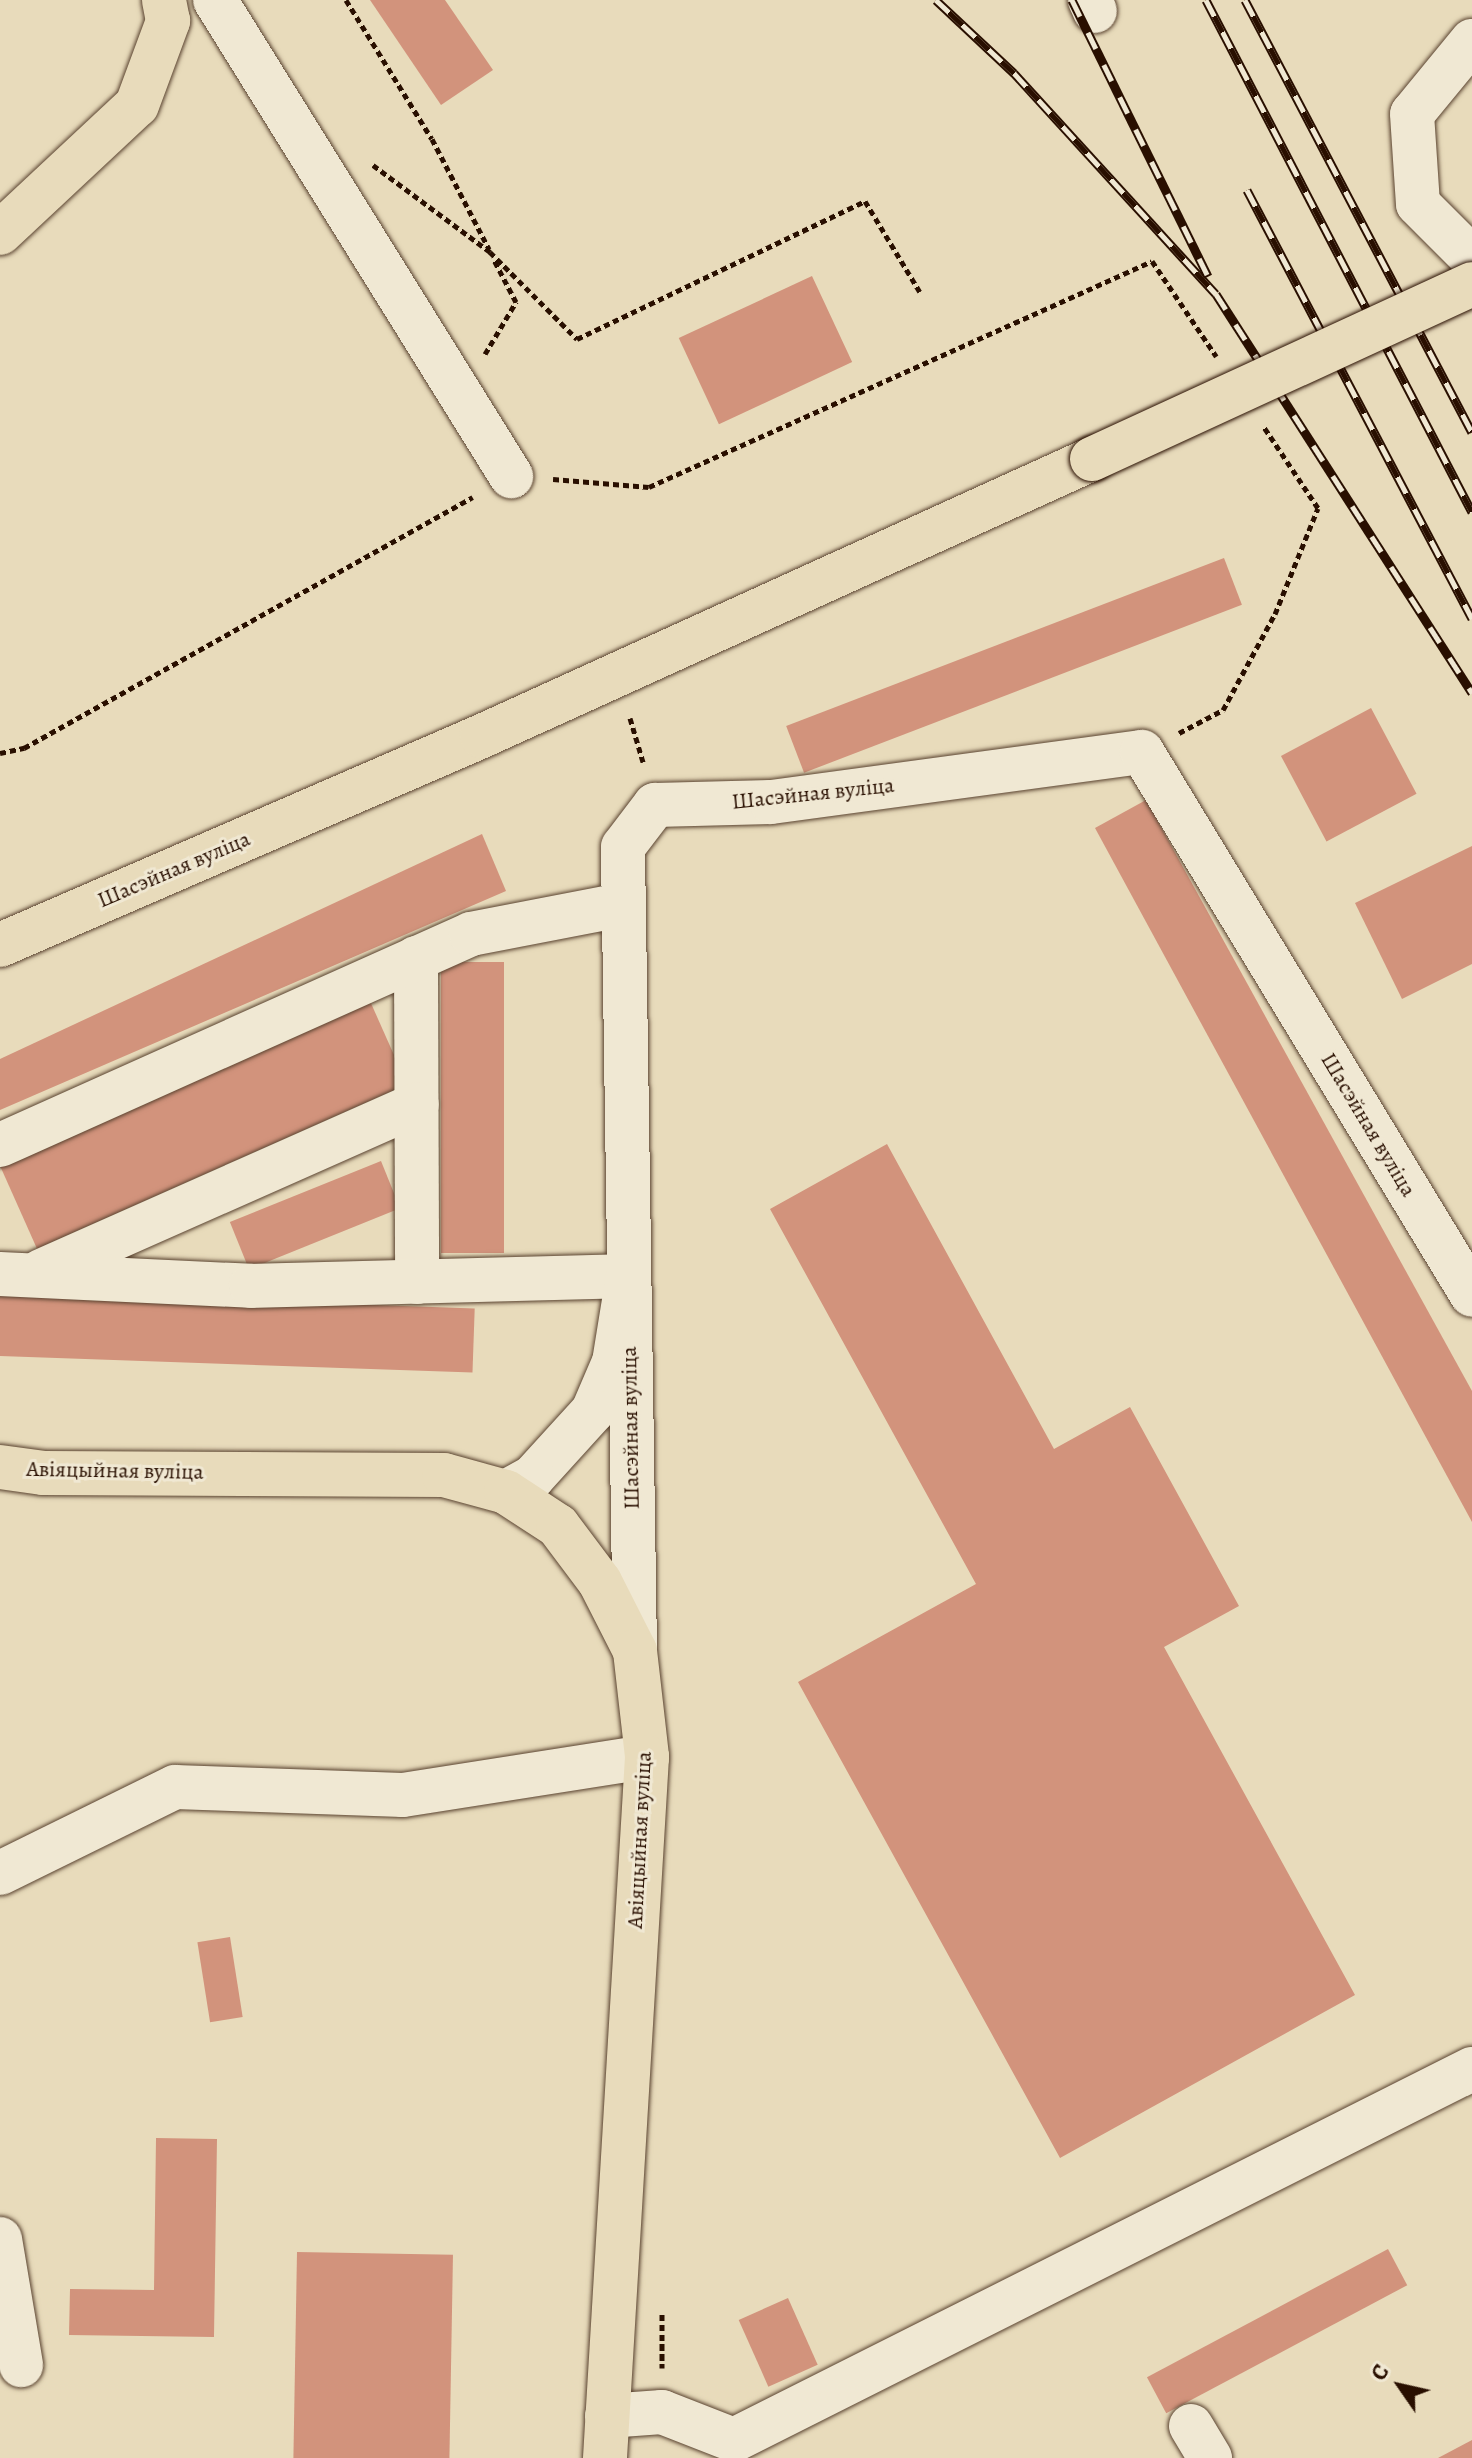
<!DOCTYPE html>
<html>
<head>
<meta charset="utf-8">
<style>
	body { margin:0 }
	#map { position:relative; width:1472px; height:2458px; overflow:hidden; background:#e8dbbb; font-family:Alegreya,serif }
	div>[style] { position:absolute }
	[style*='--x'] { left:calc(var(--x)*1px); top:calc(var(--y)*1px); width:calc(var(--w)*1px); rotate:calc(var(--a)*1deg) }
	.building>* { inset:0; background:#d2937c; transform-origin:0 0 }
	.path>* { height:5px; margin-top:-2.5px; transform-origin:0; background:repeating-linear-gradient(90deg,#290f00 0 6px,transparent 0 10px) }
	.roads { filter:drop-shadow(0 0 2px #59422f) drop-shadow(0 0 2px #59422f) }
	.minor>* { height:44px; margin:-22px; padding:0 22px; transform-origin:22px; border-radius:22px; background:#f0e8d3 }
	.major>* { height:44px; margin:-22px; padding:0 22px; transform-origin:22px; border-radius:22px; background:#e8dbbb }
	.rail>* { height:9px; margin-top:-4.5px; transform-origin:0; background:repeating-linear-gradient(90deg,#f0e8d3 0 18px,#290f00 0 36px); box-sizing:border-box; border-block:2px solid #290f00 }
	.bridges { filter:drop-shadow(0 0 2px #290f00) drop-shadow(0 0 2px #290f00) }
	.major-bridge>* { height:44px; margin:-22px; padding:0 22px; transform-origin:22px; border-radius:22px; background:#e8dbbb }
	span { translate:-50% -50%; white-space:nowrap; text-align:center; line-height:1.15; -webkit-text-stroke:6px #f0e8d3; paint-order:stroke }
	.street-label { font-size:22px; color:#290f00 }
	.north { position:absolute; left:1360px; top:2346px; width:80px; height:80px; -webkit-text-stroke:6px #f0e8d3; paint-order:stroke; rotate:304deg; font-size:22px; font-weight:700; line-height:32px; text-align:center; color:#290f00 }
	.north::after { content:''; display:block; margin:auto; width:28px; height:36px; background:#290f00; clip-path:polygon(50% 0,100% 100%,50% 72%,0 100%) }
</style>
</head>
<body>
<div id="map">
	<div class="building">
		<div style="clip-path:polygon(370px 0,445px 0,493px 70px,441px 105px)"></div>
		<div style="left:812px;top:276px;width:95px;height:147px;rotate:65deg"></div>
		<div style="left:1224px;top:558px;width:50px;height:469px;rotate:69deg"></div>
		<div style="left:1371px;top:708px;width:97px;height:102px;rotate:62deg"></div>
		<div style="clip-path:polygon(1146px 800px,1472px 1391px,1472px 1522px,1095px 828px)"></div>
		<div style="clip-path:polygon(482px 834px,506px 891px,0 1110px,0 1059px)"></div>
		<div style="clip-path:polygon(1472px 846px,1472px 964px,1402px 999px,1355px 903px)"></div>
		<div style="left:441px;top:962px;width:63px;height:291px"></div>
		<div style="left:370px;top:1001px;width:91px;height:405px;rotate:66deg"></div>
		<div style="clip-path:polygon(887px 1144px,1054px 1449px,1130px 1407px,1239px 1606px,1164px 1647px,1355px 1995px,1060px 2158px,798px 1682px,976px 1584px,770px 1209px)"></div>
		<div style="left:381px;top:1161px;width:51px;height:163px;rotate:68deg"></div>
		<div style="left:0;top:1292px;width:475px;height:64px;rotate:2deg"></div>
		<div style="left:230px;top:1937px;width:81px;height:33px;rotate:81deg"></div>
		<div style="clip-path:polygon(156px 2138px,217px 2139px,214px 2337px,69px 2335px,70px 2289px,154px 2290px)"></div>
		<div style="left:1388px;top:2249px;width:41px;height:273px;rotate:62deg"></div>
		<div style="left:297px;top:2252px;width:156px;height:206px;rotate:1deg"></div>
		<div style="left:788px;top:2298px;width:73px;height:54px;rotate:66deg"></div>
		<div style="clip-path:polygon(1472px 2440px,1472px 2458px,1438px 2458px)"></div>
	</div>
	<div class="path">
		<div style="--x:346;--y:0;--w:163;--a:58.3"></div>
		<div style="--x:432;--y:139;--w:124;--a:62.6"></div>
		<div style="--x:373;--y:165;--w:146;--a:36.6"></div>
		<div style="--x:490;--y:252;--w:123;--a:45"></div>
		<div style="--x:577;--y:339;--w:319;--a:-25.6"></div>
		<div style="--x:865;--y:201;--w:106;--a:58.9"></div>
		<div style="--x:485;--y:354;--w:61;--a:-59.2"></div>
		<div style="--x:516;--y:302;--w:50;--a:-117.6"></div>
		<div style="--x:553;--y:479;--w:96;--a:4.8"></div>
		<div style="--x:649;--y:487;--w:551;--a:-24.19"></div>
		<div style="--x:1152;--y:261;--w:115;--a:56"></div>
		<div style="--x:630;--y:718;--w:46;--a:73.5"></div>
		<div style="--x:1179;--y:733;--w:50;--a:-27.6"></div>
		<div style="--x:1223;--y:710;--w:109;--a:-61.6"></div>
		<div style="--x:1275;--y:614;--w:114;--a:-67.9"></div>
		<div style="--x:1318;--y:508;--w:97;--a:-123.7"></div>
		<div style="--x:0;--y:753;--w:25;--a:-12"></div>
		<div style="--x:24;--y:748;--w:514;--a:-29.21"></div>
		<div style="--x:662;--y:2314;--w:54;--a:90"></div>
	</div>
	<div class="roads">
		<div class="minor">
			<div style="--x:215;--y:0;--w:561;--a:58.12"></div>
			<div style="--x:1090;--y:0;--w:12;--a:66"></div>
			<div style="--x:1472;--y:41;--w:94;--a:129.4"></div>
			<div style="--x:1412;--y:114;--w:90;--a:86.2"></div>
			<div style="--x:1418;--y:204;--w:76;--a:45"></div>
			<div style="--x:416;--y:958;--w:324;--a:89.8"></div>
			<div style="--x:0;--y:1145;--w:516;--a:-24.13"></div>
			<div style="--x:471;--y:934;--w:154;--a:-10.9"></div>
			<div style="--x:41;--y:1271;--w:411;--a:-23.9"></div>
			<div style="--x:0;--y:1274;--w:251;--a:2.7"></div>
			<div style="--x:251;--y:1286;--w:377;--a:-1.5"></div>
			<div style="--x:628;--y:1276;--w:87;--a:99.2"></div>
			<div style="--x:614;--y:1362;--w:53;--a:113.2"></div>
			<div style="--x:593;--y:1411;--w:89;--a:132.3"></div>
			<div style="--x:533;--y:1477;--w:31;--a:151"></div>
			<div style="--x:635;--y:1651;--w:804;--a:-90.86"></div>
			<div style="--x:623;--y:847;--w:53;--a:-52.7"></div>
			<div style="--x:655;--y:805;--w:116;--a:-1.5"></div>
			<div style="--x:771;--y:802;--w:374;--a:-7.7"></div>
			<div style="--x:1142;--y:752;--w:635;--a:58.71"></div>
			<div style="--x:0;--y:1873;--w:195;--a:-26.2"></div>
			<div style="--x:175;--y:1787;--w:228;--a:2"></div>
			<div style="--x:403;--y:1795;--w:247;--a:-8.9"></div>
			<div style="--x:0;--y:2239;--w:128;--a:80.5"></div>
			<div style="--x:607;--y:2416;--w:55;--a:-4.2"></div>
			<div style="--x:662;--y:2412;--w:77;--a:21.3"></div>
			<div style="--x:734;--y:2440;--w:826;--a:-26.69"></div>
			<div style="--x:1191;--y:2426;--w:37;--a:59"></div>
		</div>
		<div class="major">
			<div style="--x:0;--y:233;--w:187;--a:-43.1"></div>
			<div style="--x:137;--y:105;--w:90;--a:-69.7"></div>
			<div style="--x:168;--y:21;--w:21;--a:-101"></div>
			<div style="--x:0;--y:945;--w:525;--a:-23.44"></div>
			<div style="--x:482;--y:736;--w:670;--a:-24.42"></div>
			<div style="--x:0;--y:1467;--w:43;--a:7.9"></div>
			<div style="--x:43;--y:1473;--w:401;--a:0.3"></div>
			<div style="--x:444;--y:1475;--w:64;--a:15.3"></div>
			<div style="--x:506;--y:1492;--w:62;--a:33.2"></div>
			<div style="--x:558;--y:1526;--w:70;--a:53.1"></div>
			<div style="--x:600;--y:1582;--w:77;--a:63.1"></div>
			<div style="--x:635;--y:1651;--w:107;--a:83.5"></div>
			<div style="--x:647;--y:1757;--w:702;--a:93.43"></div>
		</div>
	</div>
	<div class="rail">
		<div style="--x:936;--y:0;--w:107;--a:43.1"></div>
		<div style="--x:1014;--y:73;--w:299;--a:47.6"></div>
		<div style="--x:1216;--y:294;--w:474;--a:57.3"></div>
		<div style="--x:1072;--y:0;--w:308;--a:63.8"></div>
		<div style="--x:1206;--y:0;--w:577;--a:62.55"></div>
		<div style="--x:1245;--y:0;--w:488;--a:62.3"></div>
		<div style="--x:1247;--y:190;--w:484;--a:62.3"></div>
	</div>
	<div class="bridges">
		<div class="major-bridge">
			<div style="--x:1092;--y:459;--w:418;--a:-24.7"></div>
		</div>
	</div>
	<div class="street-label">
		<span style="left:813px;top:794px;rotate:-6deg">Шасэйная вуліца</span>
		<span style="left:174px;top:870px;rotate:-23deg">Шасэйная вуліца</span>
		<span style="left:1368px;top:1125px;rotate:59deg">Шасэйная вуліца</span>
		<span style="left:631px;top:1428px;rotate:-91deg">Шасэйная вуліца</span>
		<span style="left:115px;top:1471px;rotate:1deg">Авіяцыйная вуліца</span>
		<span style="left:640px;top:1840px;rotate:-87deg">Авіяцыйная вуліца</span>
	</div>
	<div class="north">С</div>
</div>
</body>
</html>
